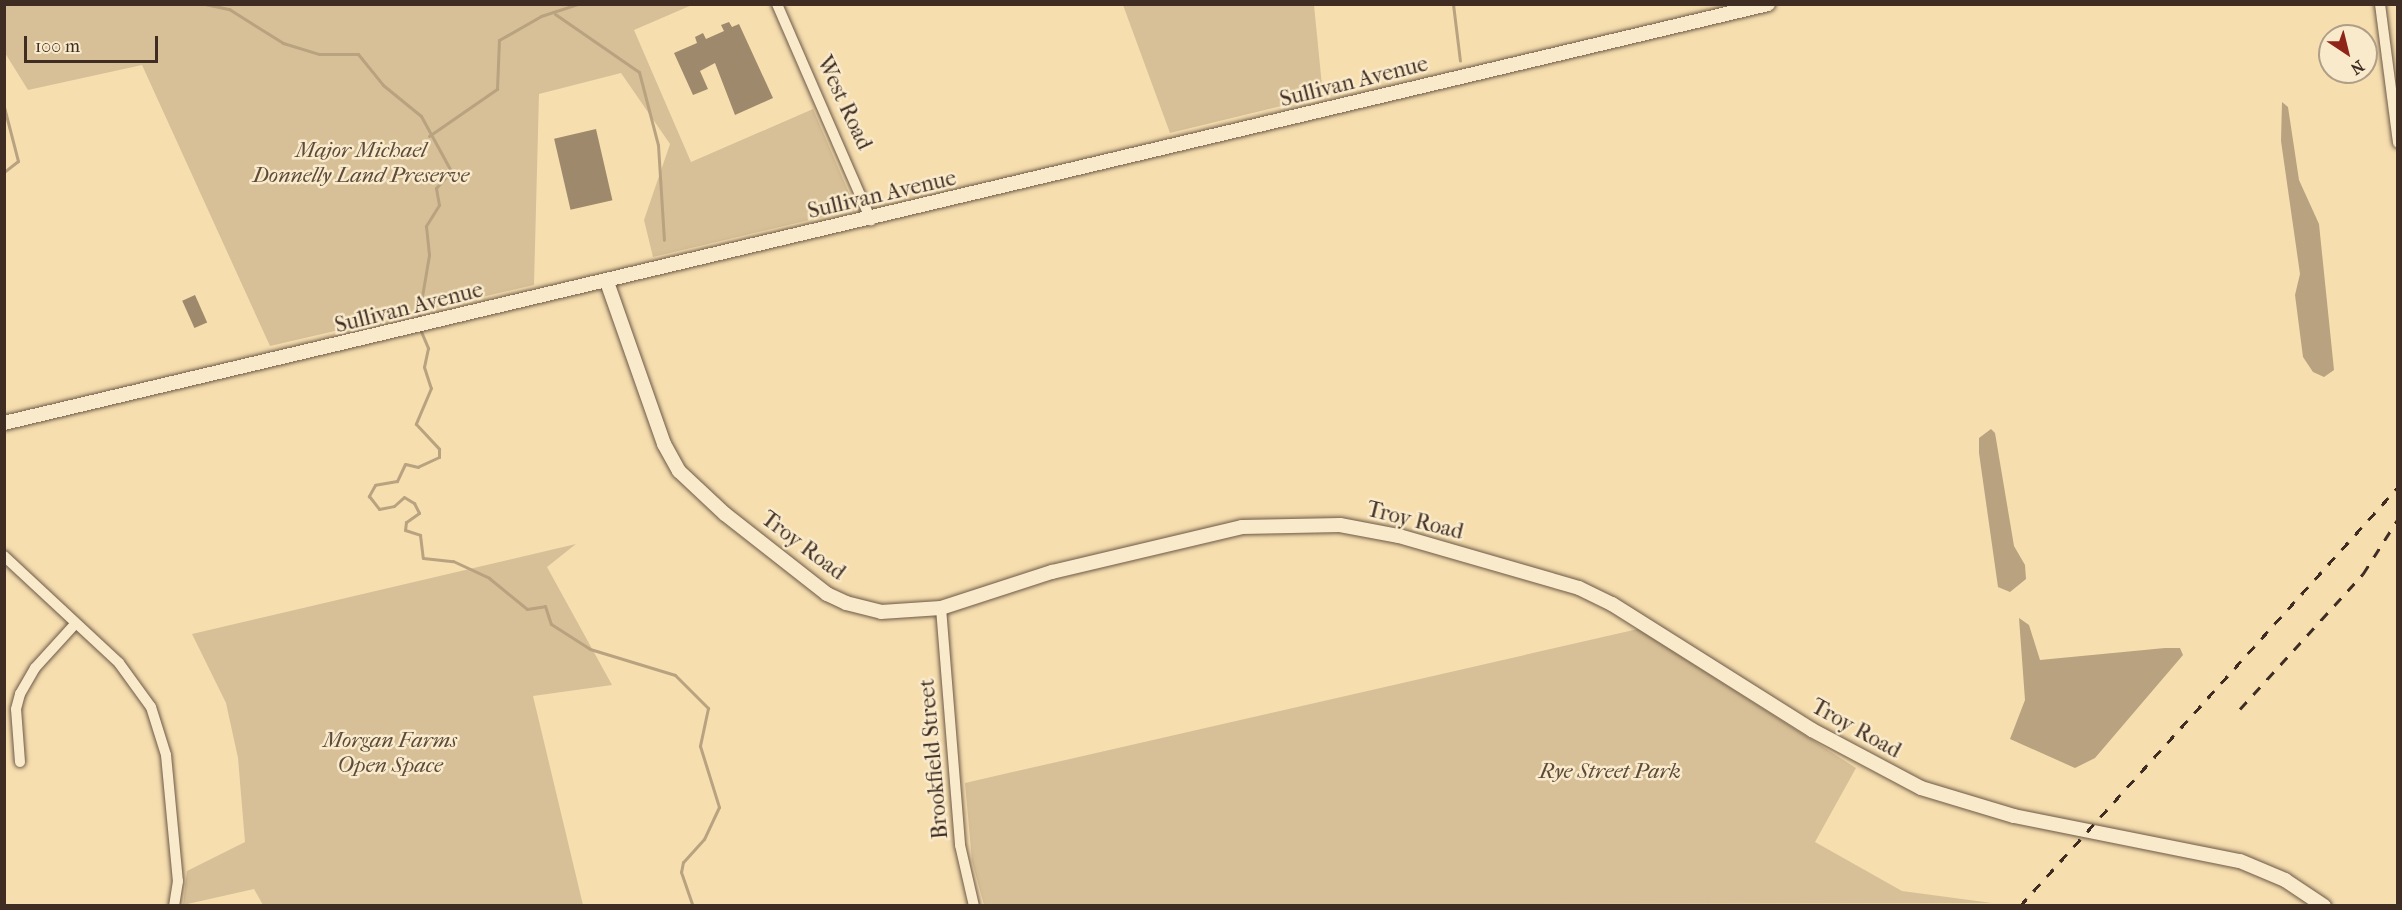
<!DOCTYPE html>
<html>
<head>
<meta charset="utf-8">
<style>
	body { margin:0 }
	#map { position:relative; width:2402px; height:910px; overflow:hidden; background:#f6deaf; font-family:"IM FELL French Canon",serif }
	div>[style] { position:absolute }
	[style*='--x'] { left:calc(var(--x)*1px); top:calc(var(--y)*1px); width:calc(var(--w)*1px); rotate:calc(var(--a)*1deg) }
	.green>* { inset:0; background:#d7c097 }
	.water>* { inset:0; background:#b8a280 }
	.stream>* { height:3px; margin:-1.5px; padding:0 1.5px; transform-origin:1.5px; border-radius:1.5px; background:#b8a280 }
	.building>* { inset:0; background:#9e896c; transform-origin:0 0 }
	.roads { filter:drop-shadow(0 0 2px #6d5947) drop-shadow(0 0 2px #6d5947) }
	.street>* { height:10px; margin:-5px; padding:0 5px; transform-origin:5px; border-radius:5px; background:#f9eacb }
	.secondary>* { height:14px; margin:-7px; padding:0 7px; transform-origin:7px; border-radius:7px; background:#f9eacb }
	.rail>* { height:3px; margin-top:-1.5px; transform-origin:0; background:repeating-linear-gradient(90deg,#3f2d24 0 10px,transparent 0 20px) }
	span { translate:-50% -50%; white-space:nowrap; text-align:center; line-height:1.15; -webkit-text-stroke:5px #f9eacb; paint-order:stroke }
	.street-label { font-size:22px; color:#3f2d24 }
	.park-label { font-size:22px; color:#5d4a3b; font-style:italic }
	.frame { position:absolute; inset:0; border:6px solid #3f2d24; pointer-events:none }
	.north { position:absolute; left:2318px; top:24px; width:60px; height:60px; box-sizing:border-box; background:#f9eacb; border:2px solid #af9e88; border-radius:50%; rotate:145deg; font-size:16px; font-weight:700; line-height:24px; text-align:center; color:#3f2d24 }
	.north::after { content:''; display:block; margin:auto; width:21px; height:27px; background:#8f2418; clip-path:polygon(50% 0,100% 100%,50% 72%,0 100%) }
	.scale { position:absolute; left:24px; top:36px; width:134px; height:27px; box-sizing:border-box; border:3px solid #3f2d24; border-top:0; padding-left:8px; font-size:18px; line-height:21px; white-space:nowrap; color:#3f2d24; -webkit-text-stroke:4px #f9eacb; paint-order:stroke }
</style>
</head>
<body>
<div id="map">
	<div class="green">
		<div style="clip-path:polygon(5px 4px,692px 5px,634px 30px,691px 162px,813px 109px,856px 209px,653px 257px,644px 220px,670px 144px,621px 73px,539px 94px,534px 285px,270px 346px,142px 65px,28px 90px,5px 53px)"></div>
		<div style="clip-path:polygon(1123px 5px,1314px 5px,1323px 96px,1170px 133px)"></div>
		<div style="clip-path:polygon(576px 544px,547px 567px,612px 685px,533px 696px,583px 905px,263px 905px,254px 889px,183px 905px,187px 871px,245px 842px,238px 758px,226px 703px,192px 634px)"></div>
		<div style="clip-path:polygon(1638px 629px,1856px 768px,1815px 842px,1902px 891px,1992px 903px,984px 905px,972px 861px,965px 783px)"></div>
	</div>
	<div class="water">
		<div style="clip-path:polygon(2282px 102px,2288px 107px,2299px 180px,2319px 224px,2334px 370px,2324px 377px,2313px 372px,2303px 357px,2295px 295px,2300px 274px,2281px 141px)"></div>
		<div style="clip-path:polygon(1991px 429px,1995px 433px,2014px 546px,2025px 565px,2026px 579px,2010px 592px,1998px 587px,1979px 453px,1979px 438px)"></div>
		<div style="clip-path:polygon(2019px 618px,2029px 625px,2040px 660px,2165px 648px,2180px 648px,2183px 655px,2095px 758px,2075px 768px,2010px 739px,2025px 700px)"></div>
	</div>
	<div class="stream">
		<div style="--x:205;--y:4;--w:25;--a:12"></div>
		<div style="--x:229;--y:9;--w:64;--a:32.2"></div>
		<div style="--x:283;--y:43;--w:38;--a:17"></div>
		<div style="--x:319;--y:54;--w:39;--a:0"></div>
		<div style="--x:358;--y:54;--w:40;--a:51"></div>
		<div style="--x:383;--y:85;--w:49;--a:39.2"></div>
		<div style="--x:421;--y:116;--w:63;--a:61.4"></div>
		<div style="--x:451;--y:171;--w:23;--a:131"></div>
		<div style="--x:436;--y:188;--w:17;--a:80"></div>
		<div style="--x:439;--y:205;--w:25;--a:122"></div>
		<div style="--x:426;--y:226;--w:29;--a:84"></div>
		<div style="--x:429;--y:255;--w:66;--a:99.6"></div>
		<div style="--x:1453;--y:4;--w:57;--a:83"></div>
		<div style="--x:555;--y:14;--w:102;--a:34.6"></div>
		<div style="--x:639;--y:72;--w:75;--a:75.4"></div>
		<div style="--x:658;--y:145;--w:95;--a:86.4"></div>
		<div style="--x:4;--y:107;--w:56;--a:75.5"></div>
		<div style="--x:18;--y:161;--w:18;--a:142"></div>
		<div style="--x:429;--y:136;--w:83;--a:-34.7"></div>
		<div style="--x:497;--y:89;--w:49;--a:-87.7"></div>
		<div style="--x:499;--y:40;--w:48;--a:-29.7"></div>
		<div style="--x:541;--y:16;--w:39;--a:-18"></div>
		<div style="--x:420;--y:329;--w:21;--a:67"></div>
		<div style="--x:428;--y:348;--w:19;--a:102"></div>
		<div style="--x:424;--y:367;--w:22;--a:72"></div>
		<div style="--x:431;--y:388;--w:39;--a:113"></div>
		<div style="--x:416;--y:424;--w:34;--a:47"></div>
		<div style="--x:439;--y:449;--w:8;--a:90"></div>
		<div style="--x:439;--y:457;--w:23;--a:155"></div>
		<div style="--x:418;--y:467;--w:13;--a:-167"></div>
		<div style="--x:405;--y:464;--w:19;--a:115"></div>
		<div style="--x:397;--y:481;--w:22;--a:170"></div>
		<div style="--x:375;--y:485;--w:13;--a:119"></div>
		<div style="--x:369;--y:496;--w:16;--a:52"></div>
		<div style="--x:379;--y:509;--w:15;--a:-11"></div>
		<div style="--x:394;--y:506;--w:13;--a:-42"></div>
		<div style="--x:404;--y:497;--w:12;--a:31"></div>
		<div style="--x:414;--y:503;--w:11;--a:63"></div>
		<div style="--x:419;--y:513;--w:16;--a:145"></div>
		<div style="--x:406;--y:522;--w:8;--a:97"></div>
		<div style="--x:405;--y:530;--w:16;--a:18"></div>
		<div style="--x:420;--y:535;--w:23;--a:83"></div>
		<div style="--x:423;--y:558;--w:30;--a:6"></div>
		<div style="--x:453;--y:561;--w:40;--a:25"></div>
		<div style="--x:489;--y:578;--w:49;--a:39.2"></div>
		<div style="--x:527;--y:609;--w:18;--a:-9"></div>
		<div style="--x:545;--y:606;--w:19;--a:72"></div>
		<div style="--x:551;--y:624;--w:46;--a:32.7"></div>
		<div style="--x:590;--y:649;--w:89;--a:17"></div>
		<div style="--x:675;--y:675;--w:47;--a:45"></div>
		<div style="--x:708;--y:708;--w:39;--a:102"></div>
		<div style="--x:700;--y:746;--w:64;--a:72.7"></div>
		<div style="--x:719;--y:807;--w:35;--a:115"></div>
		<div style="--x:704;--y:839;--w:31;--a:132"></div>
		<div style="--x:683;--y:862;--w:10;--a:101"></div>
		<div style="--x:681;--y:872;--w:36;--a:71"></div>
	</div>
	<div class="building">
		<div style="clip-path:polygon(729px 22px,732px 27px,739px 24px,773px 98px,735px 115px,715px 63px,700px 71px,708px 89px,693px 95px,674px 53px,697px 43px,695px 37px,703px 33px,706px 39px,724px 31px,721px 25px)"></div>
		<div style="left:596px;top:129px;width:73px;height:43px;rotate:77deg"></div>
		<div style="left:195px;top:295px;width:30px;height:14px;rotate:66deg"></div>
	</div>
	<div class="roads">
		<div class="street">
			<div style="--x:777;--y:4;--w:236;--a:66.5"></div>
			<div style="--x:2380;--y:4;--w:140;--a:82.6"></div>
			<div style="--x:4;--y:556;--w:157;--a:42.9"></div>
			<div style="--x:119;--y:663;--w:54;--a:54"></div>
			<div style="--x:151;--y:707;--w:50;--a:72.6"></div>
			<div style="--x:166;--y:755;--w:127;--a:84.6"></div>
			<div style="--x:178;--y:881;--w:25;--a:99"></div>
			<div style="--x:941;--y:608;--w:238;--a:85.4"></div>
			<div style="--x:960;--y:845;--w:63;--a:77.1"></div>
			<div style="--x:20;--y:762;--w:53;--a:-94.3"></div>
			<div style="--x:16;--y:709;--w:16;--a:-75"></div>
			<div style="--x:20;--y:694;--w:30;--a:-60"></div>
			<div style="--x:35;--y:668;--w:59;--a:-47.7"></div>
		</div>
		<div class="secondary">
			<div style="--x:607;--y:282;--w:172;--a:70.6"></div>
			<div style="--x:664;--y:444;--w:31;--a:61"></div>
			<div style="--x:679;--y:471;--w:63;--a:43.1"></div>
			<div style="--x:725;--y:514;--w:130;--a:38.1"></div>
			<div style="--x:827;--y:594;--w:21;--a:25"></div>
			<div style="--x:846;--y:603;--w:36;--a:14"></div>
			<div style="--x:881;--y:612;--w:60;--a:-3.8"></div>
			<div style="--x:941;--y:608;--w:117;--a:-18"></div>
			<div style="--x:1052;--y:572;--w:195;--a:-13.3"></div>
			<div style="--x:1242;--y:527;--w:98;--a:-1.2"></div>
			<div style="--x:1340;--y:525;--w:60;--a:10.6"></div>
			<div style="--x:1399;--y:536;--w:187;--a:16.1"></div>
			<div style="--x:1579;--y:588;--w:37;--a:26"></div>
			<div style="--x:1612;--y:604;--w:236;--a:32.2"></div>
			<div style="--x:1812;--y:730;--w:123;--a:28"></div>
			<div style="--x:1921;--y:788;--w:97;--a:16.8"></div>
			<div style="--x:2014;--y:816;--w:230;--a:11.3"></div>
			<div style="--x:2240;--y:861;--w:49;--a:22.9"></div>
			<div style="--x:2285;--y:880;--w:47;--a:33.7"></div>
			<div style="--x:4;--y:423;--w:1813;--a:-13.36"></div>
		</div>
	</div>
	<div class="rail">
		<div style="--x:2240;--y:709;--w:183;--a:-47.7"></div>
		<div style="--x:2363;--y:574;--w:65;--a:-57.5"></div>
		<div style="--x:2020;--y:906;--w:564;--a:-47.94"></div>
	</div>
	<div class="street-label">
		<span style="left:1354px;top:82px;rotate:-14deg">Sullivan Avenue</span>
		<span style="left:844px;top:103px;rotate:65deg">West Road</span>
		<span style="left:882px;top:195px;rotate:-13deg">Sullivan Avenue</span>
		<span style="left:409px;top:308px;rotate:-14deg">Sullivan Avenue</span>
		<span style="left:1415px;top:521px;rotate:14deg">Troy Road</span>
		<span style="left:803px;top:546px;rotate:37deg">Troy Road</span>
		<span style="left:1856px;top:729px;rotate:29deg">Troy Road</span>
		<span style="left:934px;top:759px;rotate:-95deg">Brookfield Street</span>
	</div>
	<div class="park-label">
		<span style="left:361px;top:163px">Major Michael<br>Donnelly Land Preserve</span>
		<span style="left:390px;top:753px">Morgan Farms<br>Open Space</span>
		<span style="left:1610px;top:772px">Rye Street Park</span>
	</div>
	<div class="frame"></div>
	<div class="north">N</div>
	<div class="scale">100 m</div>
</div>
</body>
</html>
